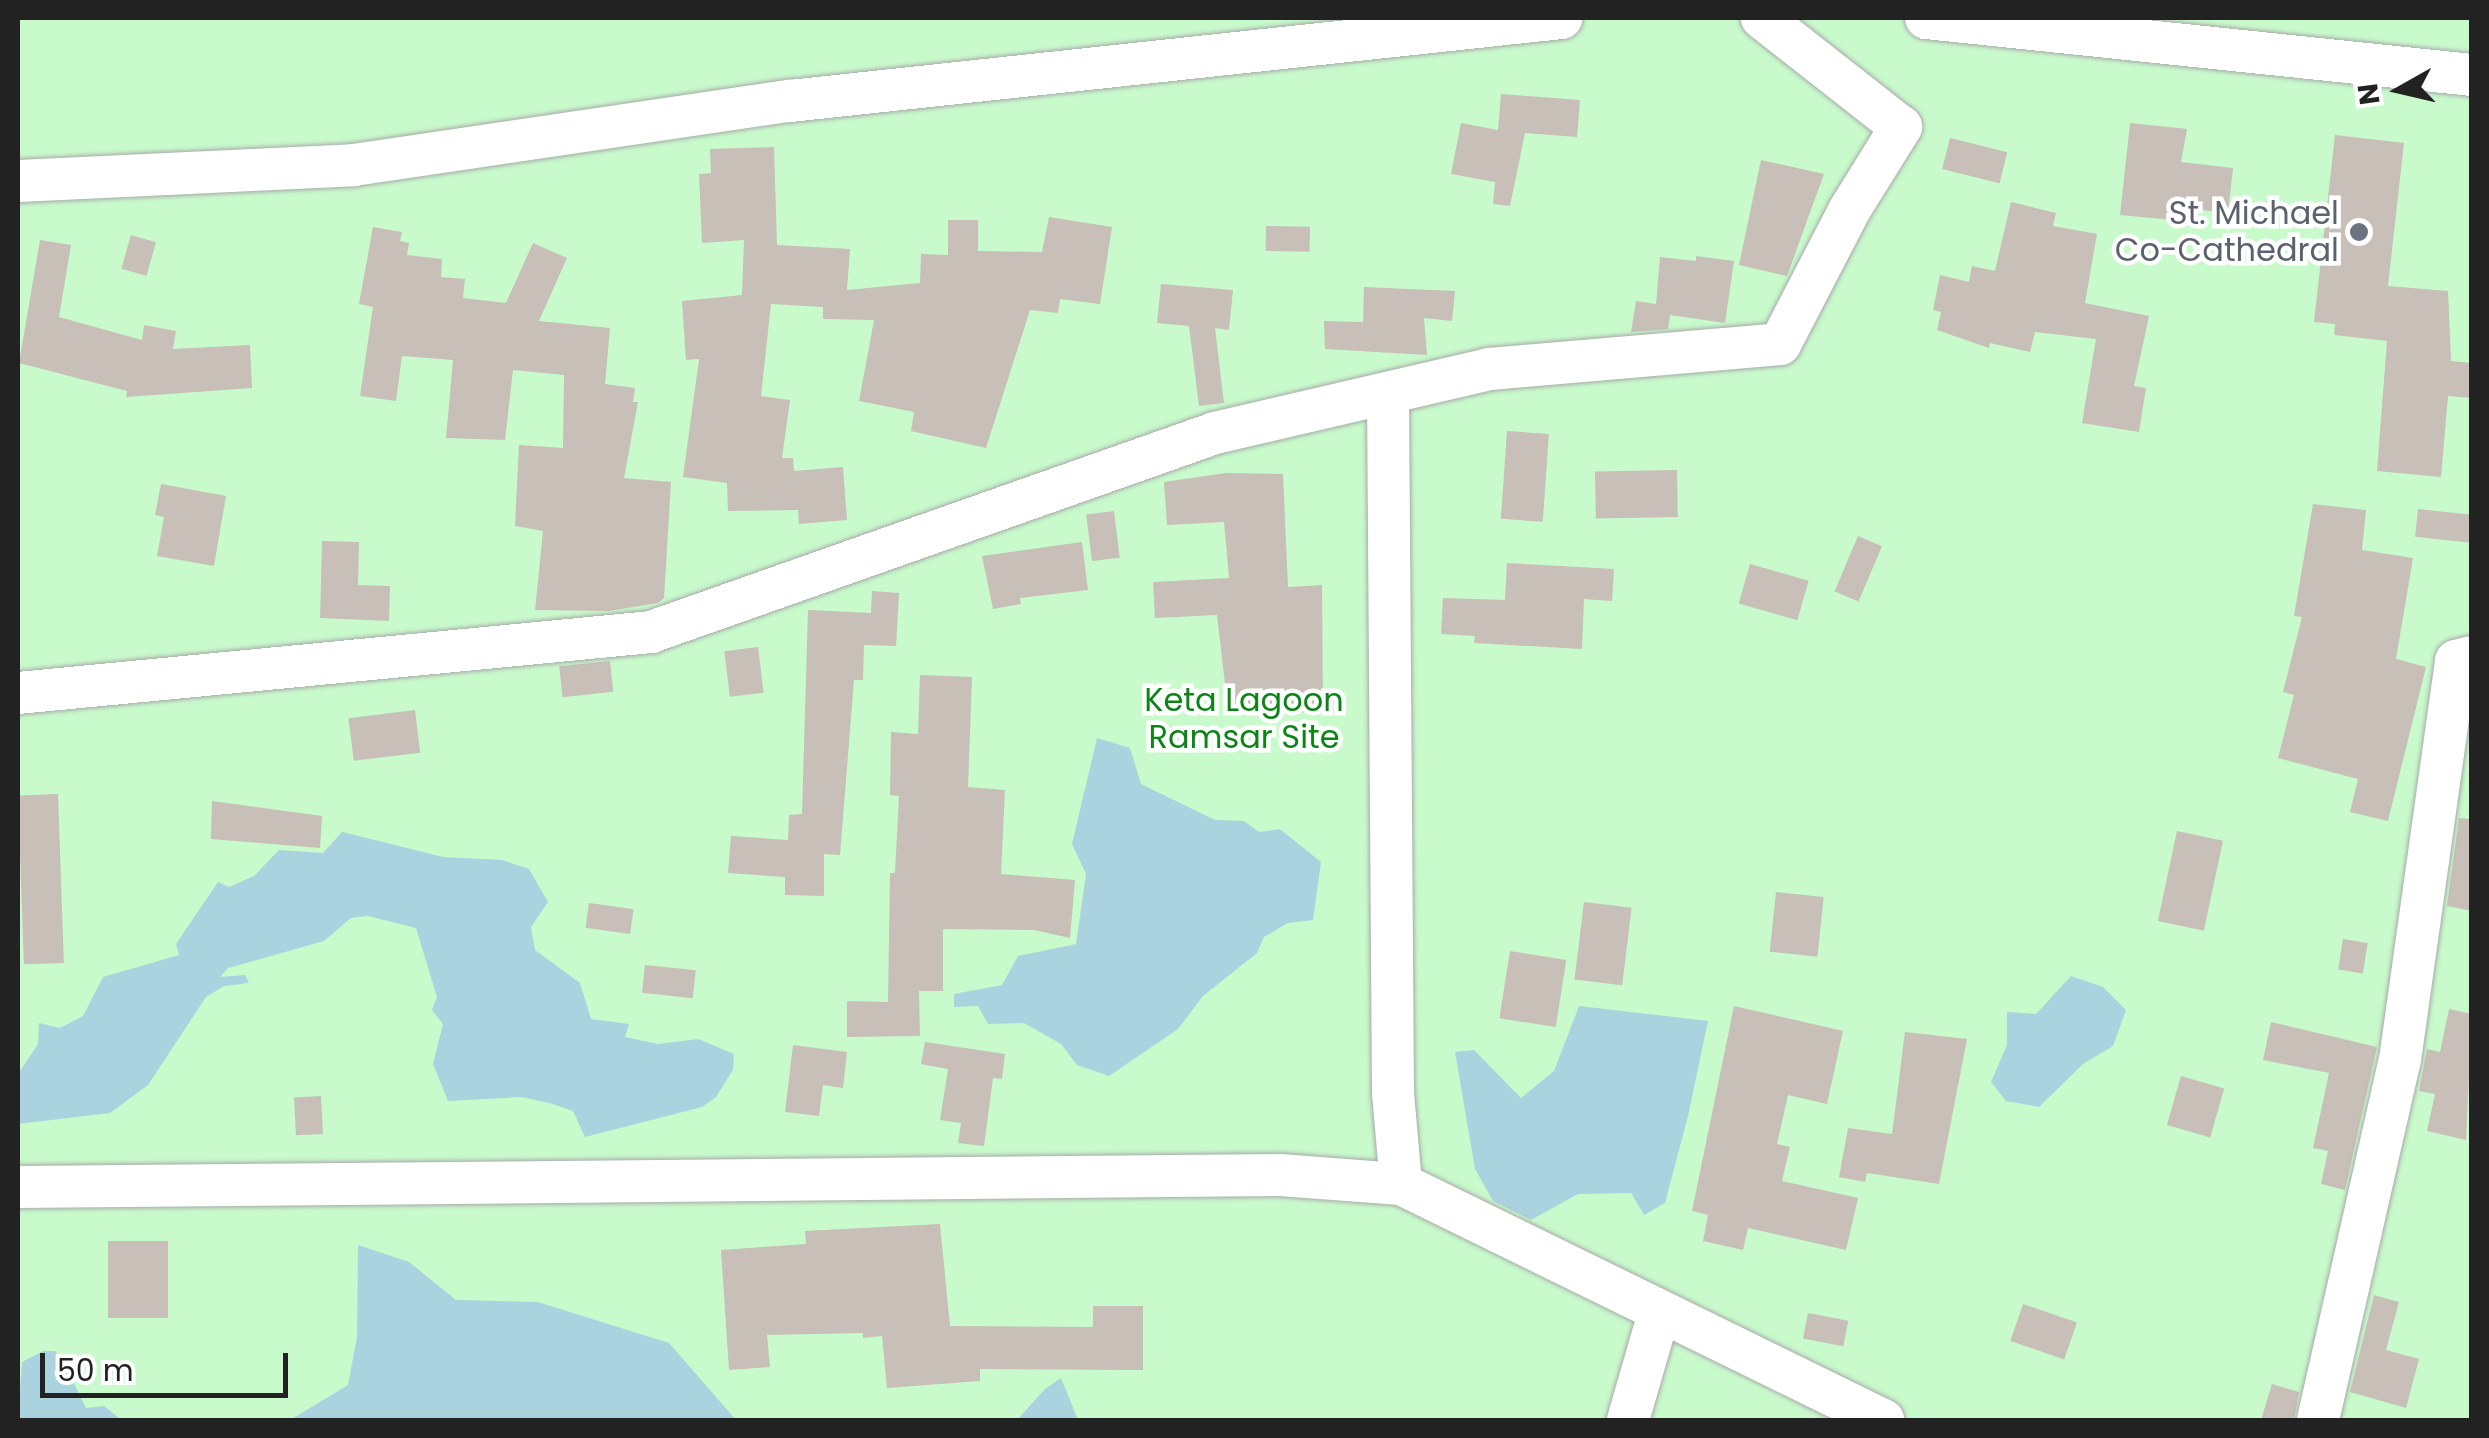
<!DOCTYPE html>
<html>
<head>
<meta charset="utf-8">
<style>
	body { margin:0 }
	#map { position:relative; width:2489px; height:1438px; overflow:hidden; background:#f2efe9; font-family:Poppins,sans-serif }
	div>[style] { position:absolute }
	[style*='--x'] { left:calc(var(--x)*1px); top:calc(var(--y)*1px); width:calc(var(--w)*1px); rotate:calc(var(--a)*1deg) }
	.park>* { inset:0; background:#c8facc; transform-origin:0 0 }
	.water>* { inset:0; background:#aad3df }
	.building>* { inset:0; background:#c7bfb8; transform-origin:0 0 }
	.roads { filter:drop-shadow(0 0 2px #a9a9a9) drop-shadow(0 0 2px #a9a9a9) }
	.minor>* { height:42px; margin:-21px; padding:0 21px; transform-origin:21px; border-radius:21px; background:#fff }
	.dots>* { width:28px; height:28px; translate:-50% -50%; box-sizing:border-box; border:5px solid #fff; border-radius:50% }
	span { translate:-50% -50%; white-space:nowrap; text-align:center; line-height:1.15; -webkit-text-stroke:9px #fff; paint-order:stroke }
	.worship-label { font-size:32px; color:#5b616d }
	.right { translate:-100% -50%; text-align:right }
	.park-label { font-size:32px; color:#0c8416 }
	.frame { position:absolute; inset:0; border:20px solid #222; pointer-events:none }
	.north { position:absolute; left:2349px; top:40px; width:100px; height:100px; -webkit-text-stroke:8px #fff; paint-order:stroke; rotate:262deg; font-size:28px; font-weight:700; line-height:40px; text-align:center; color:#222 }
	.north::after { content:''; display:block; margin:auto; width:35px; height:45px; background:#222; clip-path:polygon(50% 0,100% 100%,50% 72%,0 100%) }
	.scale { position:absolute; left:40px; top:1353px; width:248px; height:45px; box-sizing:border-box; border:5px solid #222; border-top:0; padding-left:12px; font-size:30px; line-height:35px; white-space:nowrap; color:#222; -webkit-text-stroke:8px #fff; paint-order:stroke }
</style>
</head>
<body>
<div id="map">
	<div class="park">
		<div style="left:18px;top:18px;width:2453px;height:1402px"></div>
	</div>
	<div class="water">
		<div style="clip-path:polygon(1097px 738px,1130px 748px,1141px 784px,1215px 820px,1244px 821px,1259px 832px,1280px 829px,1321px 862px,1313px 920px,1288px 923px,1264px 937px,1257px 953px,1203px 996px,1178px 1029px,1109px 1076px,1077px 1065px,1061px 1044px,1024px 1023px,988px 1024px,978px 1006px,954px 1007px,954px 994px,1002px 985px,1018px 956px,1076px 944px,1086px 874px,1072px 844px)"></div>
		<div style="clip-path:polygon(342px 832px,443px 857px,502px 860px,529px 869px,548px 902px,531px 927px,535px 950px,580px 983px,591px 1019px,629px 1024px,625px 1037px,658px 1044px,698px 1039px,734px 1054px,733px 1070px,716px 1097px,702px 1107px,585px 1137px,573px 1111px,553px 1104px,522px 1097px,448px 1101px,433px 1064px,443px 1024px,432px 1010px,437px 997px,416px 928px,368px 916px,351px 918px,324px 941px,228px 968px,220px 977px,245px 975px,249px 983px,224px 986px,206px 997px,148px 1085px,110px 1113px,18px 1124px,18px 1074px,38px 1044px,39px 1023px,60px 1028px,83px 1016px,103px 977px,179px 955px,176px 944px,218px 882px,229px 887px,254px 876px,279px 850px,323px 853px)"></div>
		<div style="clip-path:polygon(2071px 976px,2103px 987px,2126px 1010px,2113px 1046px,2083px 1064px,2039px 1107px,2006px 1101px,1991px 1082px,2007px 1045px,2007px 1012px,2036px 1014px)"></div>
		<div style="clip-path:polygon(1579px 1006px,1708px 1021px,1688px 1116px,1665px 1203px,1644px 1215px,1631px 1193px,1578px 1194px,1531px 1220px,1493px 1201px,1475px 1169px,1455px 1052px,1474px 1050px,1521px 1098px,1554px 1071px)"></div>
		<div style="clip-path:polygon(358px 1245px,409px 1262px,456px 1300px,538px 1302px,669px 1343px,736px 1420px,290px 1420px,348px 1385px,357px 1337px)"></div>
		<div style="clip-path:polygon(43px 1351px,55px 1351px,64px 1363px,86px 1408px,104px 1406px,122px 1420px,18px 1420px,22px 1362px)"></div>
		<div style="clip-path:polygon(1061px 1378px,1078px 1420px,1017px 1420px,1045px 1389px)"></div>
	</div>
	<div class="building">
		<div style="clip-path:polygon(1501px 94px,1580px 100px,1577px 137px,1525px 133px,1510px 206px,1493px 204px,1495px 182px,1451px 174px,1461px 123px,1498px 130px)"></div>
		<div style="clip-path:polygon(2130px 123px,2187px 129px,2181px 162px,2233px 168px,2228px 213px,2175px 207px,2174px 220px,2120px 215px)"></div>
		<div style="clip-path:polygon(2335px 135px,2404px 143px,2388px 286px,2448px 291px,2451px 361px,2472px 363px,2472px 398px,2448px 396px,2441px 477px,2377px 471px,2387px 341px,2334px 335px,2335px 324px,2314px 322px)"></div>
		<div style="left:1950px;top:138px;width:59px;height:32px;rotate:14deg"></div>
		<div style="clip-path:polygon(774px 147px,777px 245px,850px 249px,847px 290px,920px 283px,921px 254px,948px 255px,948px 220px,978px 220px,978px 251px,1042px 252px,1049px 217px,1112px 227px,1100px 304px,1060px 299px,1058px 313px,1030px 310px,986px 448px,911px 431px,914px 412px,859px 401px,874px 320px,823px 319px,823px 307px,771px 304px,761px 396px,790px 400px,782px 458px,793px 458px,794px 471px,843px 467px,847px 520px,799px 524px,798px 510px,728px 511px,727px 483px,683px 477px,699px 359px,686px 360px,682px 301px,742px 295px,744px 240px,702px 243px,699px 174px,711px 173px,710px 149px)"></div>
		<div style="clip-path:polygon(1761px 160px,1824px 174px,1787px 276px,1739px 265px)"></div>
		<div style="clip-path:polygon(2011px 202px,2056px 213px,2053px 226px,2097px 234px,2085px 303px,2149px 316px,2134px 386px,2146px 388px,2139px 432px,2082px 423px,2096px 339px,2035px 332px,2030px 352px,1990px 343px,1989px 348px,1937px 330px,1941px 312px,1933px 310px,1940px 275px,1969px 282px,1972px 266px,1995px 271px)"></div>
		<div style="left:1266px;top:226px;width:44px;height:25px;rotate:1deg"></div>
		<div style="clip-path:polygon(373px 227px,402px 232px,400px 241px,409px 243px,407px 255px,442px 259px,441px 277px,465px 279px,463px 298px,506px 303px,533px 243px,567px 258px,539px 321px,610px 328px,605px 384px,635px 388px,633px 402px,638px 402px,624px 478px,671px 482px,664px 598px,658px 603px,609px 611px,535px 610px,543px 531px,515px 526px,519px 445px,563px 448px,564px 375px,513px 370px,505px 440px,446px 438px,453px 360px,402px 356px,396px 401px,360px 396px,373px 307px,359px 304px)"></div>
		<div style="left:131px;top:235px;width:26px;height:35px;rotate:16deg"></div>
		<div style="clip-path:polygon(40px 240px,71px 245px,59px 317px,142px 340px,144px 325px,176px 331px,173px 349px,250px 345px,252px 388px,126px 397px,127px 391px,19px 363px)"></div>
		<div style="clip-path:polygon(1696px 256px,1734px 261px,1725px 323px,1670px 315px,1668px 329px,1631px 332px,1636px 301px,1656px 304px,1660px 257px,1696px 261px)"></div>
		<div style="clip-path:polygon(1161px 284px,1233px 290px,1229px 330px,1215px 328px,1224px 403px,1199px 406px,1189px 326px,1157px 323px)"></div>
		<div style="clip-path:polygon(1364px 287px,1455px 291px,1452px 321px,1424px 318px,1427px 355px,1325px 349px,1324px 321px,1363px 322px)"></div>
		<div style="left:1507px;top:431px;width:42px;height:88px;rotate:4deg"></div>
		<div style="left:1677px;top:470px;width:47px;height:82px;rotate:89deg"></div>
		<div style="clip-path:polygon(1226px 473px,1283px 474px,1288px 587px,1322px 585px,1323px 713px,1228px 710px,1217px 615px,1155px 618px,1153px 582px,1229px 578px,1224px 522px,1167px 525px,1164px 482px)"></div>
		<div style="clip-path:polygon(161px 484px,226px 496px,214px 566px,157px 556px,164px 517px,155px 515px)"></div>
		<div style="clip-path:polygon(2313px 504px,2366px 510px,2362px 550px,2413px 558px,2396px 659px,2426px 667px,2388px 821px,2350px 812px,2358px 779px,2278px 758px,2294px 695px,2283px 692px,2302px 617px,2294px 616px)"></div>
		<div style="left:2418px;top:509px;width:54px;height:28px;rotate:6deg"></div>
		<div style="left:1114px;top:511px;width:47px;height:28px;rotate:83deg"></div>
		<div style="left:1858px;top:536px;width:26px;height:60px;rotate:23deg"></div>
		<div style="clip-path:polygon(322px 541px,359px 542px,358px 585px,390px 586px,389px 621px,320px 618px)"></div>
		<div style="clip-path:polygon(1082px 542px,1088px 590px,1020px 598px,1021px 604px,993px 609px,982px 556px)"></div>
		<div style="clip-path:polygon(1507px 563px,1614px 569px,1612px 601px,1584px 599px,1582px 649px,1474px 643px,1475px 636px,1441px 634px,1443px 598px,1505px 600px)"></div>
		<div style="left:1750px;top:564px;width:61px;height:41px;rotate:16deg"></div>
		<div style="clip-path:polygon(872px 591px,899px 593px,896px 646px,864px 645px,863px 680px,854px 680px,840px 855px,824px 854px,824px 896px,785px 895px,785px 877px,728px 873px,731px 836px,788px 840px,789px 815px,802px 814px,808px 610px,871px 613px)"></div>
		<div style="left:758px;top:647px;width:46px;height:34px;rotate:83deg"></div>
		<div style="left:610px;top:661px;width:31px;height:51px;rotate:84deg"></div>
		<div style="clip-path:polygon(920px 675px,972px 677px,968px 787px,1005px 790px,1001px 874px,1075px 880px,1070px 938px,1034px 930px,943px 929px,943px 991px,919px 991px,920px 1036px,847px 1037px,847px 1001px,888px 1002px,890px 873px,895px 873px,899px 796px,890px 795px,891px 732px,918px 734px)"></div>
		<div style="left:415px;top:710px;width:43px;height:67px;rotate:83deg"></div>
		<div style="left:58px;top:794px;width:169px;height:40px;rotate:88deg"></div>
		<div style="clip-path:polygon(212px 801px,322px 816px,320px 848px,211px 839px)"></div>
		<div style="clip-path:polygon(2459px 818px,2472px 819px,2472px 911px,2447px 906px)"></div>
		<div style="left:2177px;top:831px;width:47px;height:92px;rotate:12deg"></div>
		<div style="left:1776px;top:892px;width:48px;height:60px;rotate:6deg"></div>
		<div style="left:1584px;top:902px;width:48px;height:78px;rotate:7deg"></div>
		<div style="left:589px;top:903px;width:45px;height:25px;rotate:8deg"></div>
		<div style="left:2343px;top:939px;width:25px;height:31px;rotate:9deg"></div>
		<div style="left:1510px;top:951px;width:57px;height:68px;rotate:9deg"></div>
		<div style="left:645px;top:965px;width:51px;height:28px;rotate:6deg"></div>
		<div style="clip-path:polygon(1734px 1006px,1843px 1031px,1827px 1104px,1788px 1095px,1777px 1144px,1790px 1147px,1782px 1181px,1858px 1198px,1846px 1250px,1748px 1228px,1743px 1250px,1703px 1241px,1708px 1215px,1692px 1211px)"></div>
		<div style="clip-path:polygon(2449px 1009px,2472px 1014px,2466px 1140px,2427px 1131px,2435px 1094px,2419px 1091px,2427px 1049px,2440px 1052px)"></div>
		<div style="clip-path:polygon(2271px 1022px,2377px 1047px,2345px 1190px,2321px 1184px,2328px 1151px,2313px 1148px,2329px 1073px,2263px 1060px)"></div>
		<div style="clip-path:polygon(1905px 1032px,1967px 1039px,1939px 1184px,1867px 1173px,1865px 1182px,1839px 1177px,1848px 1128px,1892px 1134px)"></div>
		<div style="clip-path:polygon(925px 1042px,1005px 1054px,1002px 1079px,993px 1078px,984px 1146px,958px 1143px,961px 1123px,940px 1120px,948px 1069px,921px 1064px)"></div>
		<div style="clip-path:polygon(793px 1045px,847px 1052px,843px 1088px,823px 1085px,819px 1116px,785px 1112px)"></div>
		<div style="left:2181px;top:1076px;width:45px;height:51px;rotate:16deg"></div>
		<div style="left:321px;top:1096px;width:38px;height:27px;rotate:87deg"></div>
		<div style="clip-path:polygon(940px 1224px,950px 1326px,1093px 1327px,1093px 1306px,1143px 1306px,1143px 1370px,980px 1369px,980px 1381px,887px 1388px,882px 1336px,863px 1338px,863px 1333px,767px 1335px,770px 1367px,729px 1370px,721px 1250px,806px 1244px,805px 1231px)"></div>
		<div style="left:108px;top:1241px;width:60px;height:77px"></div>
		<div style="clip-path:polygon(2374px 1295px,2399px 1302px,2386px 1350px,2419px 1359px,2406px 1408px,2350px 1392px)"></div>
		<div style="left:2023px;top:1304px;width:57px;height:39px;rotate:19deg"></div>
		<div style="left:1808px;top:1313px;width:41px;height:26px;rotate:11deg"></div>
		<div style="clip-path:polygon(2272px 1384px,2299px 1392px,2294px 1420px,2261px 1420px)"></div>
	</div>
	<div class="roads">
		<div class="minor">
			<div style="--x:1926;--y:18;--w:549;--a:5.96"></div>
			<div style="--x:18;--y:181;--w:336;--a:-2.7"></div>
			<div style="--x:354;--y:165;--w:441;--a:-8.4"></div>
			<div style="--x:790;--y:101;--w:776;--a:-6.14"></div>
			<div style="--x:1388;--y:394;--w:699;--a:89.59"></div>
			<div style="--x:1393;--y:1093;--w:91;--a:85"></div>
			<div style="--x:1401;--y:1184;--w:537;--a:26.09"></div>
			<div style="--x:18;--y:693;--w:636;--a:-5.5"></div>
			<div style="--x:651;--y:632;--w:598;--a:-19.43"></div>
			<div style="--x:1215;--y:433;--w:282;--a:-13.1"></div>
			<div style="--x:1490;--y:369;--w:291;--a:-4.9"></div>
			<div style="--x:1780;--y:344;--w:152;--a:-62.6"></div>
			<div style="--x:1850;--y:209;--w:97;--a:-58.1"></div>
			<div style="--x:1901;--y:127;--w:177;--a:-141.9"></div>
			<div style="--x:18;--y:1187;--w:1262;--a:-0.54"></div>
			<div style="--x:1280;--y:1175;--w:121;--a:4.3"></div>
			<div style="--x:1628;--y:1420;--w:111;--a:-73.8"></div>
			<div style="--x:2318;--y:1420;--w:369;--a:-77.2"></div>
			<div style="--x:2400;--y:1060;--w:403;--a:-82"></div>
			<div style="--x:2456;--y:661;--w:16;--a:-14"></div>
		</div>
	</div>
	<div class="dots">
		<div style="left:2359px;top:232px;background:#6b7280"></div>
	</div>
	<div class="worship-label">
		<span class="right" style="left:2339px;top:232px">St. Michael<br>Co-Cathedral</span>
	</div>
	<div class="park-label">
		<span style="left:1244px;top:719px">Keta Lagoon<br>Ramsar Site</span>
	</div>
	<div class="frame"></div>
	<div class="north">N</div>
	<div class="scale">50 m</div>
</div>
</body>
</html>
